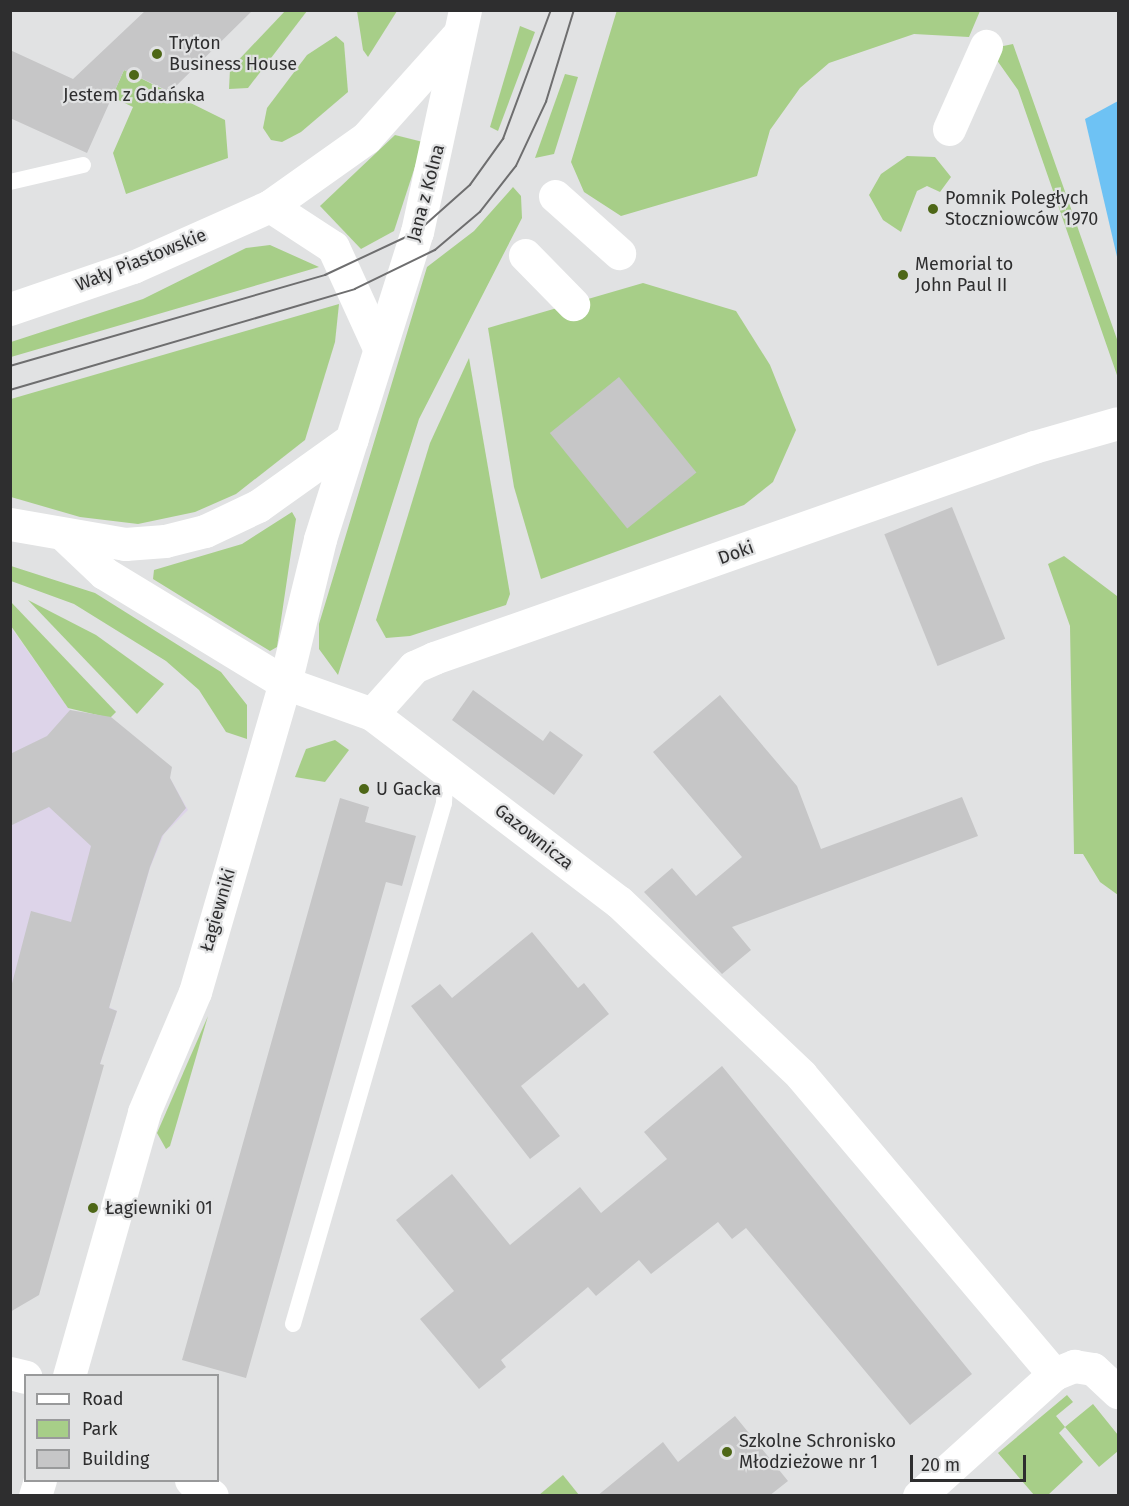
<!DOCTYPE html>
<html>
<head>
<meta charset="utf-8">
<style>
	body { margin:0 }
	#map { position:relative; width:1129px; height:1506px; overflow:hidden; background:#e1e2e3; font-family:"Fira Sans",sans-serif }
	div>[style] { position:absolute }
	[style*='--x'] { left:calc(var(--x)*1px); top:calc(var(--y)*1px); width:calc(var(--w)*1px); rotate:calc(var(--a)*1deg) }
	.education>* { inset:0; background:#ddd4e9 }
	.green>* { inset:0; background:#a7ce88 }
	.water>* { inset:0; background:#6ec2f4 }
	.building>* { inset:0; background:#c6c6c7; transform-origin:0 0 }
	.lane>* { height:16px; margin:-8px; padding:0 8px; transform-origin:8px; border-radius:8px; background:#fff }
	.street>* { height:33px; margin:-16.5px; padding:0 16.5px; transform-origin:16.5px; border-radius:16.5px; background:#fff }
	.secondary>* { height:33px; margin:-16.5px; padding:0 16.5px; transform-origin:16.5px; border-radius:16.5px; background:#fff }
	.tram>* { height:1.5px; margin:-0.75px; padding:0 0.75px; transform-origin:0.75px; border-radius:0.75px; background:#6e6e6f }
	.dots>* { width:16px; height:16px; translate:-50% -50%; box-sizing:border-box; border:3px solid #e1e2e3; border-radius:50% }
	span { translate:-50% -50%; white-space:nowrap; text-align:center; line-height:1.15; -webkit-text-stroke:4.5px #e1e2e3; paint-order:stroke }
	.poi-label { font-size:18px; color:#2e2e2f }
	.left { translate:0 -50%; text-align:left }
	.street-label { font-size:18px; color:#2e2e2f }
	.frame { position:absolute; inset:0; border:12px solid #2e2e2f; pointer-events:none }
	.legend { position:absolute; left:24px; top:1374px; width:195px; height:108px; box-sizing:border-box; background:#e1e2e3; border:2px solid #999a9b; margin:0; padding:8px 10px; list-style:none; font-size:18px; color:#2e2e2f }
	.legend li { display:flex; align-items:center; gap:12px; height:30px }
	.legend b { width:30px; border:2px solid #999a9b }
	.scale { position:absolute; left:910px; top:1455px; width:116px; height:27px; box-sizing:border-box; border:3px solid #2e2e2f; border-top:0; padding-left:8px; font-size:18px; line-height:21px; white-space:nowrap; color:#2e2e2f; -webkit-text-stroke:4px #e1e2e3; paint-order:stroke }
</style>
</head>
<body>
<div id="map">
	<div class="education">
		<div style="clip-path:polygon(10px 626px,68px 708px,170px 778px,188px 810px,164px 834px,150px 868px,109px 1007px,117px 1011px,100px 1064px,11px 1038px)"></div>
	</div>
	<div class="green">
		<div style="clip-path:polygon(286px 10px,307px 11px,248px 88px,229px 89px,230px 69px)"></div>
		<div style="clip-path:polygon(617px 10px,980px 10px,980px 11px,969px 37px,914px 34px,829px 63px,800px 88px,770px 130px,757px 176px,621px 216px,584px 192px,571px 162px)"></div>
		<div style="clip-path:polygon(357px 11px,397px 11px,368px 57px,363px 50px)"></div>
		<div style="clip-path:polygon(520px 26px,535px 32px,498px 131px,490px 127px)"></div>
		<div style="clip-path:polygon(336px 36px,344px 43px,348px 92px,301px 132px,282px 142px,271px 140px,263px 128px,267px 108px,307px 55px)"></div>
		<div style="clip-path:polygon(1013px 44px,1118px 342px,1118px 378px,1018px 90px,989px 49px)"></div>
		<div style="clip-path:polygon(124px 70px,225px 120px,228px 158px,126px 194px,113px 153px,133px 107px,112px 97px)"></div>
		<div style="clip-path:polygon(565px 74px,578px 77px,554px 154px,535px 158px)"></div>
		<div style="clip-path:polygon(395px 135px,423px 142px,394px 231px,361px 249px,320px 206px)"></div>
		<div style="clip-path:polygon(907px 156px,935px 157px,951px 177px,940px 192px,927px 186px,917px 191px,901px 232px,883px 220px,869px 195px,881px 174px)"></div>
		<div style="clip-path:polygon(513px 187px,521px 196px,522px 218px,419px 419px,338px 675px,319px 649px,319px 624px,427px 267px,474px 231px)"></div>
		<div style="clip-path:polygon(270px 245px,319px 267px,11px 357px,11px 342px,143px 299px,246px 248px)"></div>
		<div style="clip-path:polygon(643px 283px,736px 311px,770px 365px,796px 430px,773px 482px,744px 505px,541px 579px,514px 487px,488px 328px)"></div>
		<div style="clip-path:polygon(339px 304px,335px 342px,305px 440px,236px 494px,195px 512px,138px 524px,80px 517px,11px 497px,11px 399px)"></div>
		<div style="clip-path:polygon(469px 358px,510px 594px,506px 605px,410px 636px,386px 638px,376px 620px,430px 443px)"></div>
		<div style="clip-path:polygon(292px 512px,296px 519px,277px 647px,270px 651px,153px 579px,154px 570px,242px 544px)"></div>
		<div style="clip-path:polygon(1118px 547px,1118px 895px,1100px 882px,1083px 854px,1074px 854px,1070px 626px,1048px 564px,1064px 556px,1117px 596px)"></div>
		<div style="clip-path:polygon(11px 566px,95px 593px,221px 672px,247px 705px,247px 739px,226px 732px,199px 690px,166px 661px,74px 604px,11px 581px)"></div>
		<div style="clip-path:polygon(28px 600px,96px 635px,164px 684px,137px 714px)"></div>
		<div style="clip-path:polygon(10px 601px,116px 712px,110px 718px,68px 708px,11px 626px)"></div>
		<div style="clip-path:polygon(335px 740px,349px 750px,325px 782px,295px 777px,306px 749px)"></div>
		<div style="clip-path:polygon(208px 1016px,170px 1146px,166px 1149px,157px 1133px)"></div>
		<div style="clip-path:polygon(1067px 1395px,1073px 1402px,1056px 1416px,1065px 1427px,1093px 1404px,1118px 1435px,1118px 1451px,1099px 1467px,1065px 1427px,1059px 1433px,1083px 1462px,1048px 1495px,1034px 1495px,998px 1453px)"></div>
		<div style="clip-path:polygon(563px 1475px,579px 1495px,539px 1495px)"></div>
	</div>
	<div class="water">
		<div style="clip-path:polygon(1118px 101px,1118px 261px,1085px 119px)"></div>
	</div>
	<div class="building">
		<div style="clip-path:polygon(146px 10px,253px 10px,170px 92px,124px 70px,87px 153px,10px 118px,10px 50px,73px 79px)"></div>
		<div style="left:619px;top:377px;width:123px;height:89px;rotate:51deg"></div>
		<div style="left:952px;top:507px;width:142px;height:73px;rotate:68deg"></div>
		<div style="clip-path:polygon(473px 690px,543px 741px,550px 731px,583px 755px,554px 795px,452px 720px)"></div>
		<div style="clip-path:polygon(720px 695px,797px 786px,821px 849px,962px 797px,978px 836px,732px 927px,751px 950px,722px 974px,644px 892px,672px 868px,696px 896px,742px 857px,653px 752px)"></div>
		<div style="clip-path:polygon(70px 710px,111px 717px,172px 767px,170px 778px,186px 808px,162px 836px,150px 867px,109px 1008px,117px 1011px,100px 1064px,104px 1065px,39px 1295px,10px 1312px,10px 991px,31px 911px,71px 922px,91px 846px,49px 807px,10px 826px,10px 754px,47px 736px)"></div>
		<div style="clip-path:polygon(340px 798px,369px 807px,365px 822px,416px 836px,402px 886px,386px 882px,246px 1378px,182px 1360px)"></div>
		<div style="clip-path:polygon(532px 932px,578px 988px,584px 983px,609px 1014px,521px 1086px,560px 1136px,530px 1159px,411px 1006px,440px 984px,452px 998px)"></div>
		<div style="clip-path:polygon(722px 1066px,972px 1374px,910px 1425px,746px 1228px,732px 1239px,718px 1222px,651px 1274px,639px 1260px,596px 1296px,588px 1287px,501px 1360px,506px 1367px,479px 1389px,420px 1319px,454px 1291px,396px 1220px,452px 1174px,510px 1245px,580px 1187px,601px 1213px,667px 1159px,644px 1132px)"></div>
		<div style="clip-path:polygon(735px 1416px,788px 1481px,769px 1496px,597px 1496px,663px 1442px,678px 1462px)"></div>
	</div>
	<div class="lane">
		<div style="--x:10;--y:182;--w:75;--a:-13.1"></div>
		<div style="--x:293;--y:1324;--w:542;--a:-73.84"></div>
		<div style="--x:444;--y:803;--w:34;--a:-87"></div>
	</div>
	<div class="street">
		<div style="--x:949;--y:129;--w:91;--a:-66"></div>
		<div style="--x:555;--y:196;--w:86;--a:41.7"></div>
		<div style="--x:525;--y:255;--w:69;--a:45.6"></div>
		<div style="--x:285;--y:683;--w:92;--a:19.6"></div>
		<div style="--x:372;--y:714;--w:310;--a:37.3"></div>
		<div style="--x:619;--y:902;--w:251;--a:43.5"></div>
		<div style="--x:801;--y:1075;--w:392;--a:49.8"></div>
		<div style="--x:372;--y:714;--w:63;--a:-48.2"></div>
		<div style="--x:414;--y:667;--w:22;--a:-24"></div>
		<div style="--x:434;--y:658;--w:636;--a:-19.38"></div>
		<div style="--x:1034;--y:447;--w:87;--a:-15.9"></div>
		<div style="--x:10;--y:1373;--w:16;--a:14"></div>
		<div style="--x:35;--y:1496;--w:17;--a:-73"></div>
		<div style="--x:919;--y:1496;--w:182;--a:-42.1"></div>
		<div style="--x:1054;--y:1374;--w:22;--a:-22"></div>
		<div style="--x:1074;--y:1366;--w:19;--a:9"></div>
		<div style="--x:1093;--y:1369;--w:34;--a:43"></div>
	</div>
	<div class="secondary">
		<div style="--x:270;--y:206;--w:75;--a:33.1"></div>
		<div style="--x:333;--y:247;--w:111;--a:65.5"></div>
		<div style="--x:10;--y:309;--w:130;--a:-18.9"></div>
		<div style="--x:133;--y:267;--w:150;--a:-24"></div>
		<div style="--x:270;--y:206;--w:118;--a:-35.3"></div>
		<div style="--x:366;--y:138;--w:138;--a:-48.2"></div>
		<div style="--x:10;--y:524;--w:117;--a:9.9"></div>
		<div style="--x:125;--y:544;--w:40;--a:-4.3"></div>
		<div style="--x:165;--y:541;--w:41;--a:-14"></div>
		<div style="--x:205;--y:531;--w:59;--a:-25.3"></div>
		<div style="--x:258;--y:506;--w:115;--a:-35.5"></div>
		<div style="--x:66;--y:537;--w:52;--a:43.5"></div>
		<div style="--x:104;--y:573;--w:212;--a:31.3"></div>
		<div style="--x:69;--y:1376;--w:274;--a:-74.1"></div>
		<div style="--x:144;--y:1112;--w:130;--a:-67"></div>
		<div style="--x:195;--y:992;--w:322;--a:-73.8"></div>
		<div style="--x:285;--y:683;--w:148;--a:-76.3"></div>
		<div style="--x:320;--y:539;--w:322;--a:-72.5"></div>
		<div style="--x:417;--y:232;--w:227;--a:-77.8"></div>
		<div style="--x:191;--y:1480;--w:26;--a:37"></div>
	</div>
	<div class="tram">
		<div style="--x:10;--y:366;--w:328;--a:-16.1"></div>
		<div style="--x:325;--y:275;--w:102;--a:-25.1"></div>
		<div style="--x:417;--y:232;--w:71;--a:-41.6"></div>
		<div style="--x:470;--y:185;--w:57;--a:-54.3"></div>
		<div style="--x:503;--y:139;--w:138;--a:-69.6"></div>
		<div style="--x:10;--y:390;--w:359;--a:-16.3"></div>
		<div style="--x:355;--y:289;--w:89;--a:-26"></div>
		<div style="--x:435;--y:250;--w:59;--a:-40.2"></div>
		<div style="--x:480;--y:212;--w:58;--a:-52"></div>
		<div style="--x:516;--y:166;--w:71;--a:-64.9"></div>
		<div style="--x:546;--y:102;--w:96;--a:-73.1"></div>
	</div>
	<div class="dots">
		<div style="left:157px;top:54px;background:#4e6717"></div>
		<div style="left:134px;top:75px;background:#4e6717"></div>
		<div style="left:933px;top:209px;background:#4e6717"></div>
		<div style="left:903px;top:275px;background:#4e6717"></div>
		<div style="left:364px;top:789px;background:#4e6717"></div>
		<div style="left:93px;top:1208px;background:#4e6717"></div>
		<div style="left:727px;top:1452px;background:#4e6717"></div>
	</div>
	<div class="poi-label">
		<span class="left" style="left:169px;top:54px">Tryton<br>Business House</span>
		<span style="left:134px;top:95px">Jestem z Gdańska</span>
		<span class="left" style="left:945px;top:209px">Pomnik Poległych<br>Stoczniowców 1970</span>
		<span class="left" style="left:915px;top:275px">Memorial to<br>John Paul II</span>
		<span class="left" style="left:376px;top:789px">U Gacka</span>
		<span class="left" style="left:105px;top:1208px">Łagiewniki 01</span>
		<span class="left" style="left:739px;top:1452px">Szkolne Schronisko<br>Młodzieżowe nr 1</span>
	</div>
	<div class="street-label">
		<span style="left:426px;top:193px;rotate:-75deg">Jana z Kolna</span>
		<span style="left:141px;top:260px;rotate:-22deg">Wały Piastowskie</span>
		<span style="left:736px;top:553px;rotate:-20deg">Doki</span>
		<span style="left:534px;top:837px;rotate:38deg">Gazownicza</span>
		<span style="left:218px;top:910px;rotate:-74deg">Łagiewniki</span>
	</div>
	<div class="frame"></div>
	<ul class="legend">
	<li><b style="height:8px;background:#fff"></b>Road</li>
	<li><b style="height:16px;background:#a7ce88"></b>Park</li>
	<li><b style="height:16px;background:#c6c6c7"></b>Building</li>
	</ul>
	<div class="scale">20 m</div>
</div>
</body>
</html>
